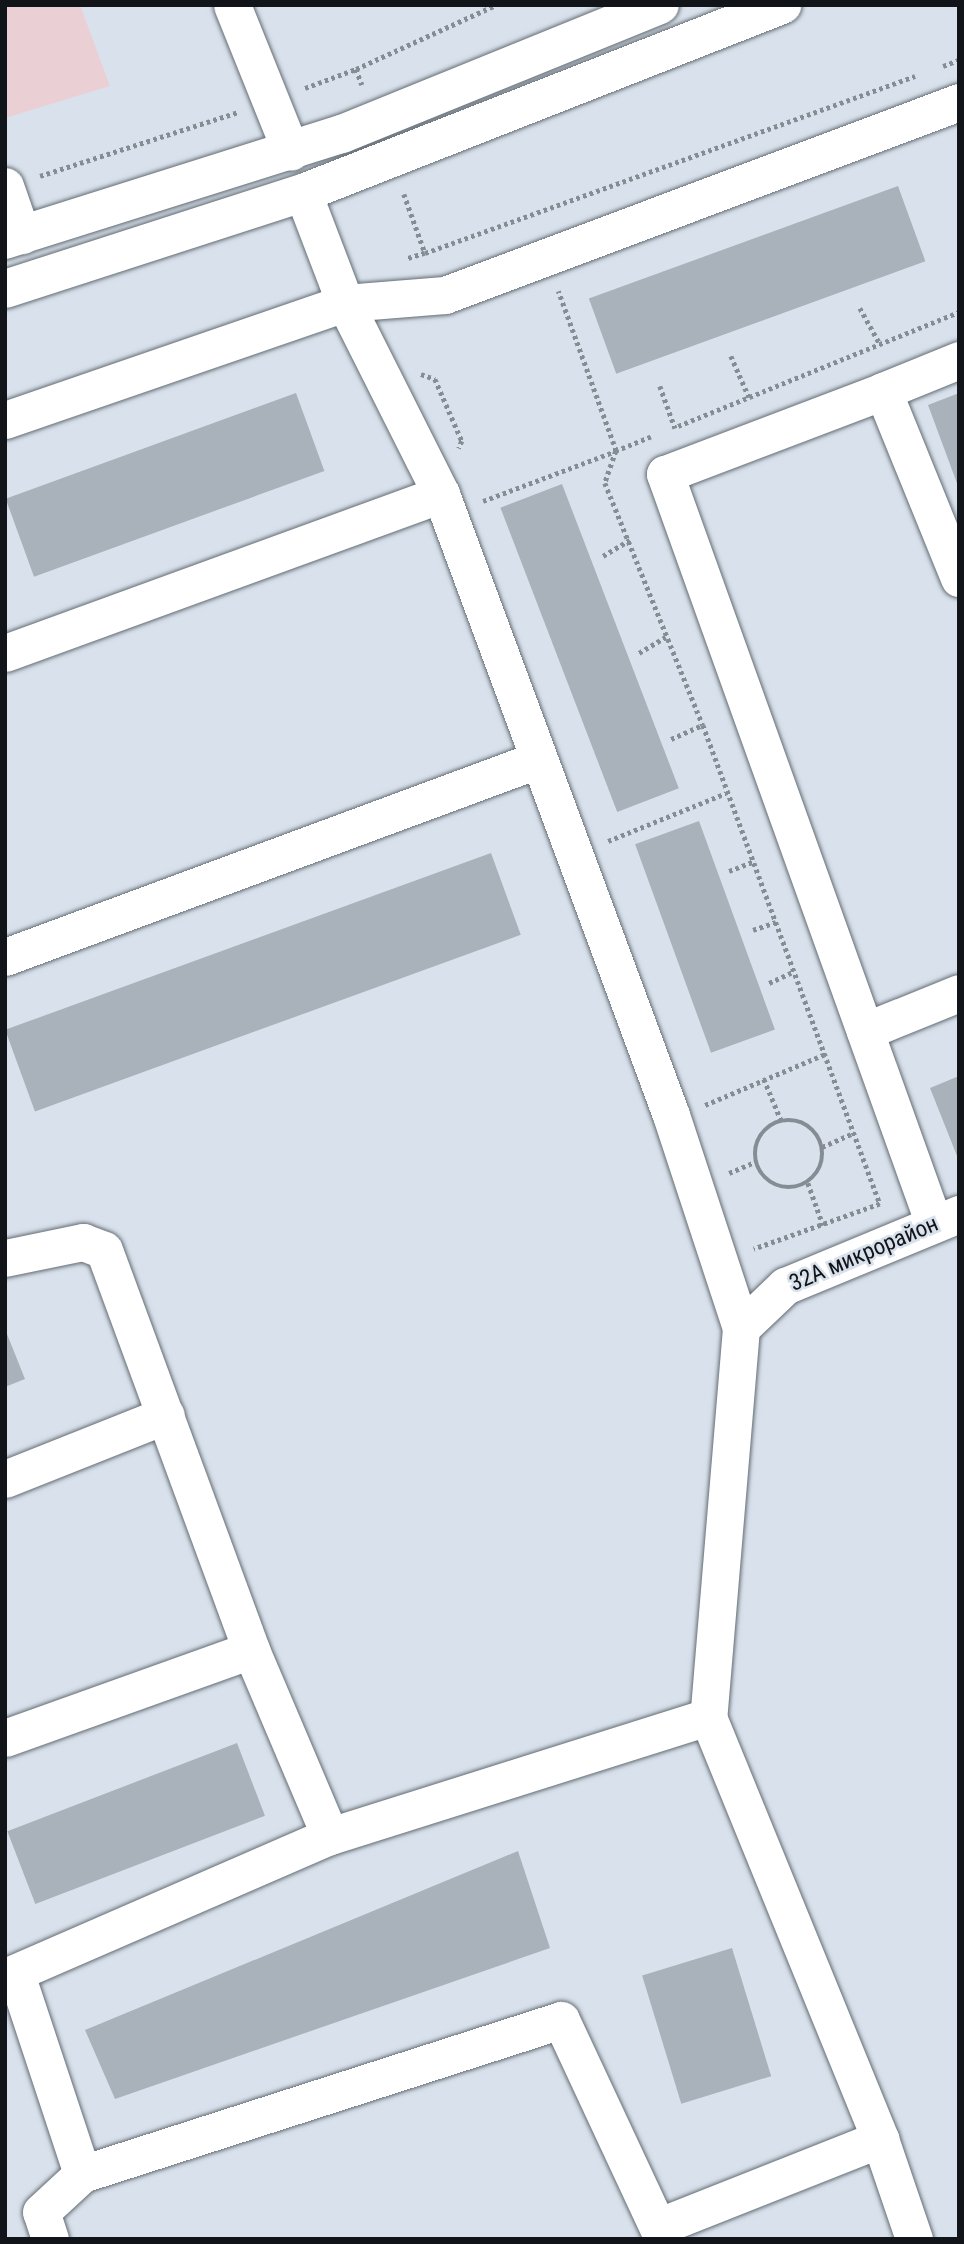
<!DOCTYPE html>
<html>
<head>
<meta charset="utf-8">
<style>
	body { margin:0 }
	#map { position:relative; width:964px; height:2244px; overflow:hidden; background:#d9e2ec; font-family:"Roboto Condensed",sans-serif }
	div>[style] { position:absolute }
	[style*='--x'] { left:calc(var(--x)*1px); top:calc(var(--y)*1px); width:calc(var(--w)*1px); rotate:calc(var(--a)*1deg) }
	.education>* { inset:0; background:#ead0d4 }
	.building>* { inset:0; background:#a9b2bb; transform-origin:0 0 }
	.path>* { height:4.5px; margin-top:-2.25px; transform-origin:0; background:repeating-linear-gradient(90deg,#858c93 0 3.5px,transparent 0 7px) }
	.path>.ring { margin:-2.25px; padding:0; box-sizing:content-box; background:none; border:4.5px solid #858c93; border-radius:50% }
	.roads { filter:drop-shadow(0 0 2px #646c74) drop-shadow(0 0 2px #646c74) }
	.minor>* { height:37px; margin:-18.5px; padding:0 18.5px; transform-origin:18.5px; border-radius:18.5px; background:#fff }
	.major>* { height:38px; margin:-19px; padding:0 19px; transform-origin:19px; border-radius:19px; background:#fff }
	span { translate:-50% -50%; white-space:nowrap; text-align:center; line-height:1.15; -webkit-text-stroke:5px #d9e2ec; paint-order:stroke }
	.street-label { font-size:23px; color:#111418 }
	.frame { position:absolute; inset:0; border:7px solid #111418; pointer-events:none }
</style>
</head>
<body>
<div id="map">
	<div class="education">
		<div style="clip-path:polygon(5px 5px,80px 5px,110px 86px,5px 118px)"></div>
	</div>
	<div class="building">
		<div style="left:898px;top:186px;width:80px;height:329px;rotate:70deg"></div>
		<div style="left:296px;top:393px;width:83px;height:309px;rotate:70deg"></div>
		<div style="clip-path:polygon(959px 393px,959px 486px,958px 486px,928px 405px)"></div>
		<div style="left:562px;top:484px;width:326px;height:66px;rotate:69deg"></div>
		<div style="left:699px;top:821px;width:222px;height:68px;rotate:70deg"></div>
		<div style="left:491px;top:853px;width:87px;height:517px;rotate:70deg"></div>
		<div style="clip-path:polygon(959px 1076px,959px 1161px,930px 1088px)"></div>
		<div style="clip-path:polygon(5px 1329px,25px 1379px,5px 1387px)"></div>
		<div style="left:237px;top:1743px;width:78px;height:246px;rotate:69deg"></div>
		<div style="clip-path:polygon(518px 1851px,550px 1948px,115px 2099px,85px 2030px)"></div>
		<div style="left:732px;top:1948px;width:134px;height:94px;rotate:73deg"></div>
	</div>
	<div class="path">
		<div style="--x:943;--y:66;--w:17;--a:-21"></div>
		<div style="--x:356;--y:69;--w:154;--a:-24.6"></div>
		<div style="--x:305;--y:88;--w:54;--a:-20.4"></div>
		<div style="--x:356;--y:69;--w:17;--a:69"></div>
		<div style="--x:40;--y:176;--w:208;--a:-17.9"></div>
		<div style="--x:404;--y:194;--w:63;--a:70.4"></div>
		<div style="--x:425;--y:253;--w:19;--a:162"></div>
		<div style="--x:425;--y:253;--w:521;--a:-19.86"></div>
		<div style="--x:860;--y:308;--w:41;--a:60.9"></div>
		<div style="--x:731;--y:356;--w:45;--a:66.3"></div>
		<div style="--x:421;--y:374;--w:15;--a:20"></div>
		<div style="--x:435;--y:379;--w:68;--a:66.5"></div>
		<div style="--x:462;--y:441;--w:8;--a:113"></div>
		<div style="--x:660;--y:386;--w:45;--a:70.3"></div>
		<div style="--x:678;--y:426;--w:303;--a:-22.1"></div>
		<div style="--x:651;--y:437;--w:38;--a:158"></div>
		<div style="--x:616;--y:451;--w:34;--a:109"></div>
		<div style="--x:605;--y:483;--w:261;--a:68"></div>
		<div style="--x:703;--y:725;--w:511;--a:69.72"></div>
		<div style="--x:880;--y:1204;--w:134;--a:160.3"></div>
		<div style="--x:483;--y:501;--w:142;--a:-20.6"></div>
		<div style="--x:616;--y:451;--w:170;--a:-109.9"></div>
		<div style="--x:603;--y:556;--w:31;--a:-31"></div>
		<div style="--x:639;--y:653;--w:31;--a:-31"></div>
		<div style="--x:671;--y:739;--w:35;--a:-24"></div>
		<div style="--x:608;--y:841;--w:127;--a:-22.1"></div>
		<div style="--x:729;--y:871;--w:28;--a:-21"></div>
		<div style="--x:753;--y:930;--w:24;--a:-19"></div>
		<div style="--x:769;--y:983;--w:26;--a:-25"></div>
		<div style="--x:764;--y:1079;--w:44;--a:67.5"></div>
		<div style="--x:705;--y:1105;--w:130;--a:-23"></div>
		<div class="ring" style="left:755px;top:1120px;width:63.5px;height:63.5px"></div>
		<div style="--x:822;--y:1147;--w:35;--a:-24"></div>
		<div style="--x:729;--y:1173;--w:28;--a:-23"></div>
		<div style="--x:808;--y:1183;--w:45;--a:70.3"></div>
	</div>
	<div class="roads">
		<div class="minor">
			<div style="--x:232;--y:5;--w:158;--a:68.1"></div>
			<div style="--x:5;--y:186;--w:52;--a:70.9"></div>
			<div style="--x:303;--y:193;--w:118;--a:69.1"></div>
			<div style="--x:345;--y:303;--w:214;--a:63.3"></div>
			<div style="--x:441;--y:494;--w:662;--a:69.68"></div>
			<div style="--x:671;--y:1115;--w:224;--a:71.8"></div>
			<div style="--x:741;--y:1328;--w:390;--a:94.8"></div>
			<div style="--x:883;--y:391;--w:82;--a:-22.2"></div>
			<div style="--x:5;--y:420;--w:360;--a:-19"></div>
			<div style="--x:345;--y:303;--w:100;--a:-4.6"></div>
			<div style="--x:445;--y:295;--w:549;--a:-20.58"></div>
			<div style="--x:5;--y:653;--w:464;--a:-20"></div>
			<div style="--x:5;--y:957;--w:567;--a:-20.32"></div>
			<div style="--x:865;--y:1031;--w:101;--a:-22"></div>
			<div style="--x:934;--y:1224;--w:797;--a:-109.73"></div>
			<div style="--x:665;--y:474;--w:233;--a:-20.8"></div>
			<div style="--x:883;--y:391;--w:202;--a:67.9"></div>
			<div style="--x:5;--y:1258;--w:80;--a:-11.6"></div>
			<div style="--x:83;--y:1242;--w:22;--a:21"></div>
			<div style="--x:104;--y:1250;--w:426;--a:69.8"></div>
			<div style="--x:251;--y:1650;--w:202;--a:67"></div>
			<div style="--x:741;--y:1328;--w:61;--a:-43.7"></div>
			<div style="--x:785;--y:1286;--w:188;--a:-22.5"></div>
			<div style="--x:5;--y:1479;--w:173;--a:-21.7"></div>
			<div style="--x:5;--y:1738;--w:261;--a:-19.7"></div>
			<div style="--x:16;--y:1974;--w:211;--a:71.7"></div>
			<div style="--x:5;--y:1977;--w:354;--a:-23.5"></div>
			<div style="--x:330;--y:1836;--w:396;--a:-17.5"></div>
			<div style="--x:708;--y:1717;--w:456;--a:67.8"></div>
			<div style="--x:880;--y:2139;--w:106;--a:71.2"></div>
			<div style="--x:660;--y:2226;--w:237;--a:-21.6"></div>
			<div style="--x:50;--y:2239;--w:28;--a:-108"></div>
			<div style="--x:41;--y:2212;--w:56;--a:-42.8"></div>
			<div style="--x:82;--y:2174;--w:503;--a:-17.82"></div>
			<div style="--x:561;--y:2020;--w:242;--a:65"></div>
		</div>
		<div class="major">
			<div style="--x:5;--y:240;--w:353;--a:-17.5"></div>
			<div style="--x:342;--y:134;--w:343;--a:-22.1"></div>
			<div style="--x:5;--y:289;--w:313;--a:-17.9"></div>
			<div style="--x:303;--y:193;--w:515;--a:-21.43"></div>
		</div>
	</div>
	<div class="street-label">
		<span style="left:864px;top:1254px;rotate:-23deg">32А микрорайон</span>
	</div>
	<div class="frame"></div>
</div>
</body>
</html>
